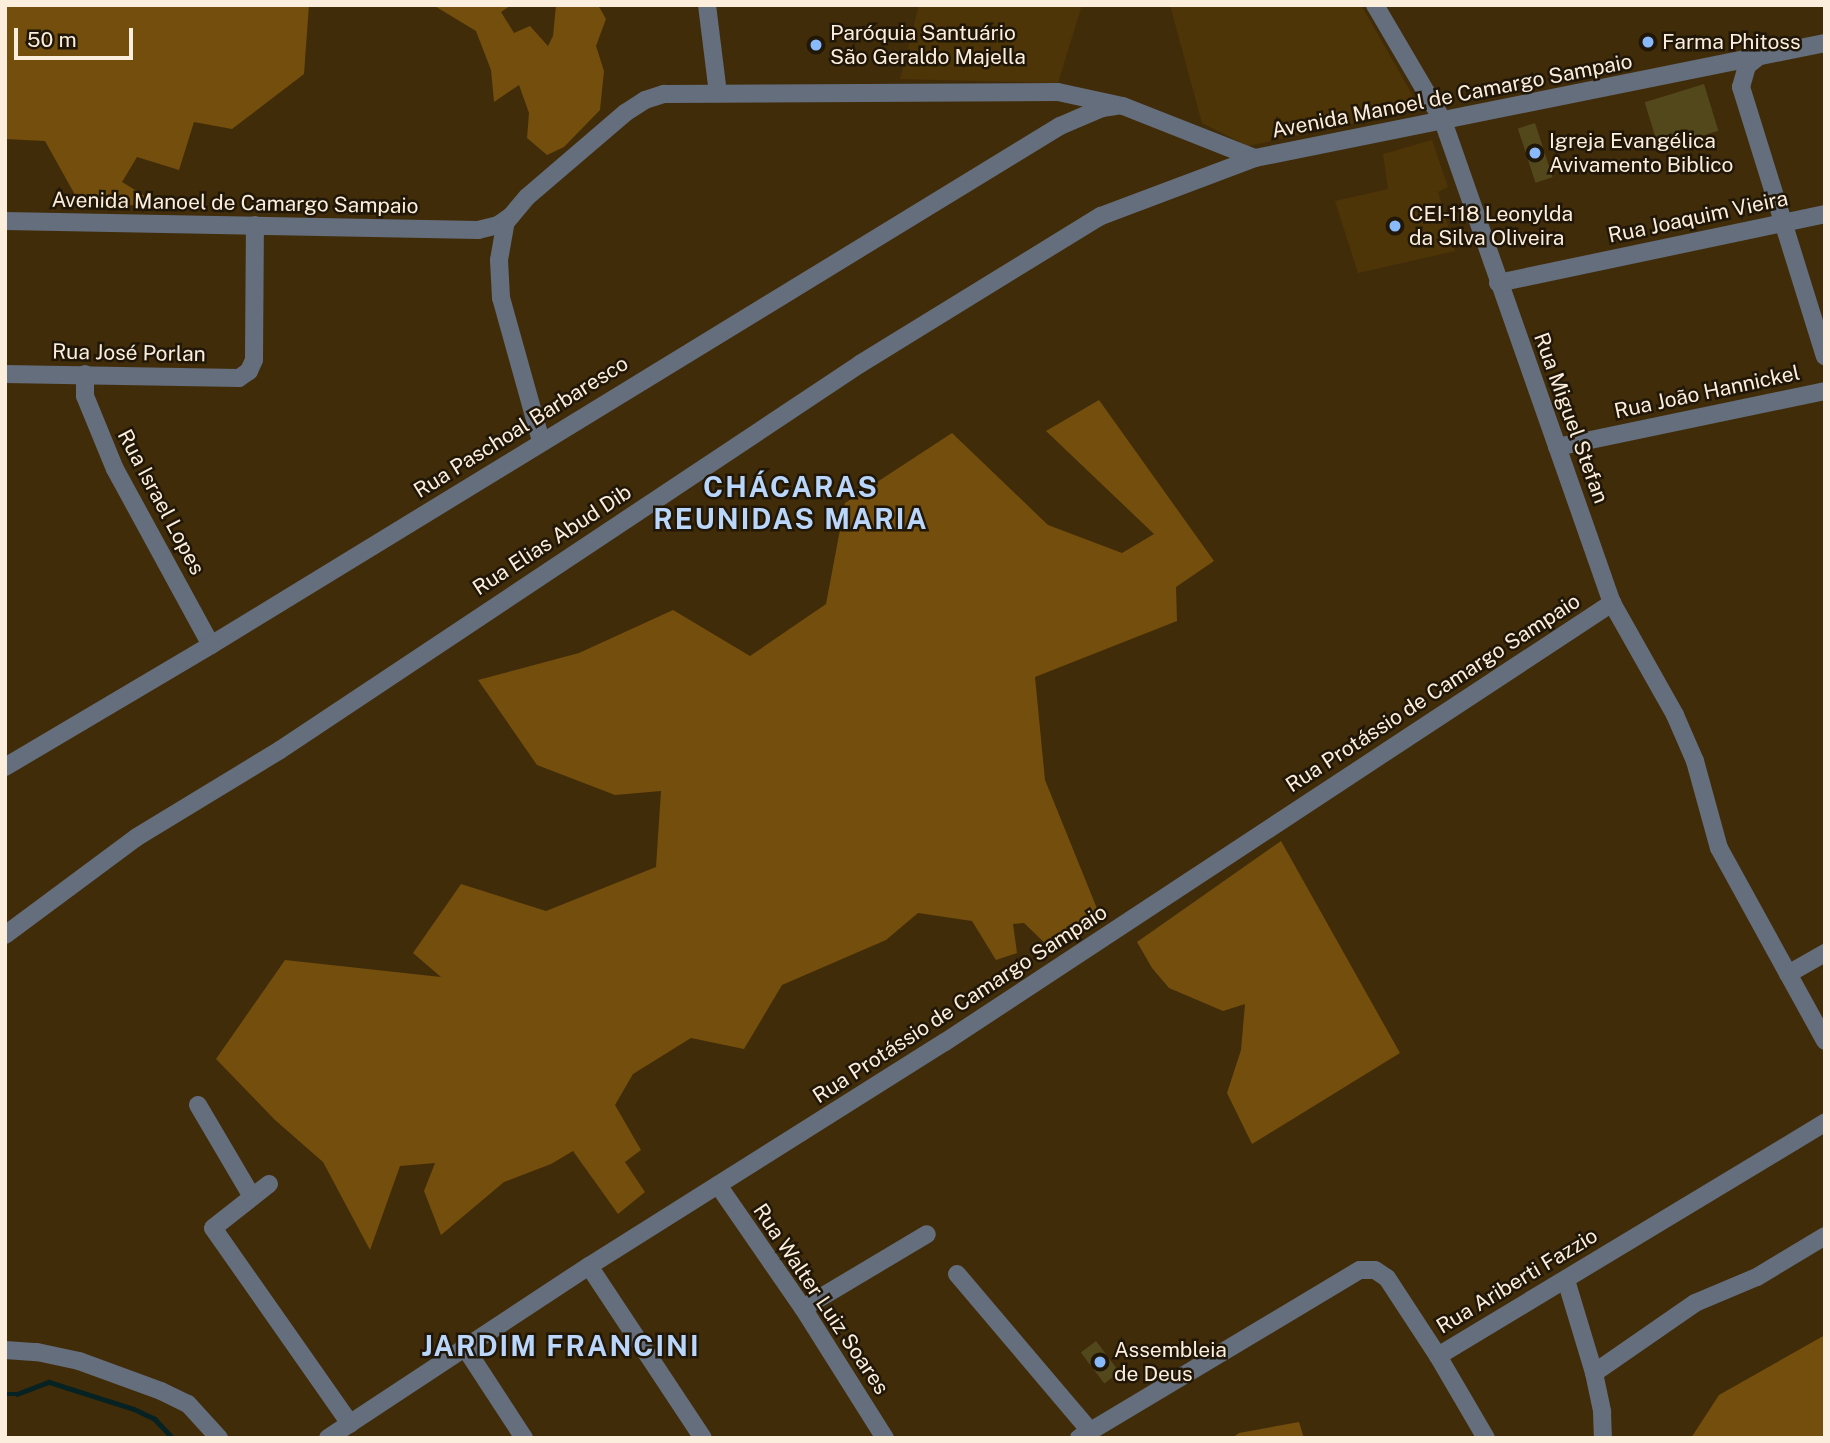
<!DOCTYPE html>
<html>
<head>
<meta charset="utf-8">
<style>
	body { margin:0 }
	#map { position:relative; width:1830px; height:1443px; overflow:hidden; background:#412c09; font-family:"Public Sans",sans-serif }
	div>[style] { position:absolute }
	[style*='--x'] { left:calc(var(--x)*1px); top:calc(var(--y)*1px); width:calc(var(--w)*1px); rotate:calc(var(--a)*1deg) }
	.built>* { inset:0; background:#4e3508 }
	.green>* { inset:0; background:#734e0d }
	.stream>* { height:4.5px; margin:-2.25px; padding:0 2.25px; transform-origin:2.25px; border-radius:2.25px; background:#072222 }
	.building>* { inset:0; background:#53481b; transform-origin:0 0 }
	.minor>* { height:18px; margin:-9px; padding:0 9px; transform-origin:9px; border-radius:9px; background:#646e7d }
	.dots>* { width:19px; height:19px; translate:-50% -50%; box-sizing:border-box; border:4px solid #201709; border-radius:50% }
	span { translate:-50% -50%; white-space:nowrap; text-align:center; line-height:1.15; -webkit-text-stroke:5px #201709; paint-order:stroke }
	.poi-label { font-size:21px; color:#fceedc }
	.left { translate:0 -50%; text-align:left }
	.street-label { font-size:21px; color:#fceedc }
	.district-label { font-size:28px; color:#bad6fb; font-weight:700; letter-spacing:2px }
	.frame { position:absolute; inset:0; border:7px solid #fceedc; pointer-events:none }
	.scale { position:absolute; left:14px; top:28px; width:119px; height:32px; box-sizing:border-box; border:4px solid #fceedc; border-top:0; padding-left:9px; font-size:21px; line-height:24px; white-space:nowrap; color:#fceedc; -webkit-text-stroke:5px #201709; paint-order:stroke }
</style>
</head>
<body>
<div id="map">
	<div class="built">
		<div style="clip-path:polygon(919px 5px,1082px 5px,1058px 83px,900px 79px)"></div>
		<div style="clip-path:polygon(1170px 5px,1361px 5px,1417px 103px,1414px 111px,1248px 146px,1202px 123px)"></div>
		<div style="clip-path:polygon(1432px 140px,1448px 187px,1438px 192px,1455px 251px,1358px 273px,1335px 201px,1388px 189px,1383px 154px)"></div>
	</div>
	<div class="green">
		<div style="clip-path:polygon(5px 5px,309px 5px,304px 74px,232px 129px,194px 122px,179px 170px,137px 157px,122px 182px,163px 207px,79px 202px,45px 141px,5px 139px)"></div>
		<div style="clip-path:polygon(433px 5px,511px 5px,501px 12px,514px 33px,530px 26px,548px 46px,553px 36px,556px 5px,598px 5px,606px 19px,596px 46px,604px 71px,600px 110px,564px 147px,547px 155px,527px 138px,529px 113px,519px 85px,494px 102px,491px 70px,476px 31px)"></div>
		<div style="clip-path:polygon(1099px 400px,1214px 561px,1176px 587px,1177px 621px,1035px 677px,1045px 780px,1098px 911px,1083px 935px,1050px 948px,1024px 923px,1013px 924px,1017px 953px,996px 960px,972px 921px,918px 913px,886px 940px,782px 985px,744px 1049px,691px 1038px,633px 1074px,615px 1105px,641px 1150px,625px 1162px,645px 1192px,618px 1214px,573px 1151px,551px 1164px,504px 1182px,441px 1235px,424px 1191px,435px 1163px,400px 1166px,370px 1250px,323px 1162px,275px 1120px,216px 1059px,285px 960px,441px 977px,413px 953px,461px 884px,546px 911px,656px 867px,661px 791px,615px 795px,537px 765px,478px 680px,579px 653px,673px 610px,750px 656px,826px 604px,845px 503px,952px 433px,1048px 525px,1122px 553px,1154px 534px,1046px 431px)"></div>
		<div style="clip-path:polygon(1281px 841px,1400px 1053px,1252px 1144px,1227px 1093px,1241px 1050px,1245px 1004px,1223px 1011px,1169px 988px,1152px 968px,1137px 942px)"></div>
		<div style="clip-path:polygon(1825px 1335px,1825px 1438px,1691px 1438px,1719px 1395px)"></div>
		<div style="clip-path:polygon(1299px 1422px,1304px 1438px,1232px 1438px,1239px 1433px)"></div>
	</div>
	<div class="stream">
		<div style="--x:5;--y:1394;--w:12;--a:0"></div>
		<div style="--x:17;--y:1394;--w:34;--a:-21"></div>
		<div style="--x:49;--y:1382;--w:89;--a:17.6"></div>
		<div style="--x:134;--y:1409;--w:23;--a:25"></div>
		<div style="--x:155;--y:1419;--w:26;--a:47"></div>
	</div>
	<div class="building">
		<div style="left:1704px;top:84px;width:49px;height:62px;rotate:73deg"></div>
		<div style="left:1535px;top:123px;width:57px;height:18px;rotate:72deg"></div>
		<div style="left:1096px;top:1341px;width:39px;height:19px;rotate:53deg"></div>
	</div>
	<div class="minor">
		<div style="--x:707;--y:5;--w:89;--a:82.9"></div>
		<div style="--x:1375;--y:5;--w:134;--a:59.6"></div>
		<div style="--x:1443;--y:121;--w:511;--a:70.68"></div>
		<div style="--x:1612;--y:603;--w:129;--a:60.6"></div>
		<div style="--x:1675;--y:715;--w:50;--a:66.5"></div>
		<div style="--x:1695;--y:761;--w:90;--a:74.6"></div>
		<div style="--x:1719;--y:848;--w:220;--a:61.2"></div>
		<div style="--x:1758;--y:57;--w:14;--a:141"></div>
		<div style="--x:1747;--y:66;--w:22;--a:106"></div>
		<div style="--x:1741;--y:87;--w:282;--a:72.7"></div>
		<div style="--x:5;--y:221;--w:473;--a:1.1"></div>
		<div style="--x:478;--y:230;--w:21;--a:-14"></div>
		<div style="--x:498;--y:225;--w:16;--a:-35"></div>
		<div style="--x:1498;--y:283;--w:334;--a:-11.9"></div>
		<div style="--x:5;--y:374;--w:234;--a:1"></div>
		<div style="--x:239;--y:378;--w:12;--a:-35"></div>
		<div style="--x:249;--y:371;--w:12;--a:-66"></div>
		<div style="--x:254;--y:360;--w:135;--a:-89.6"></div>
		<div style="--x:85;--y:374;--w:22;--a:90"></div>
		<div style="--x:85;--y:396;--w:79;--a:67.7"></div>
		<div style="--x:115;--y:469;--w:200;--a:61.4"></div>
		<div style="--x:541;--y:441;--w:148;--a:-105.6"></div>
		<div style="--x:501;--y:298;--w:38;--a:-93"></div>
		<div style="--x:499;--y:260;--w:39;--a:-80"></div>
		<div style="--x:506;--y:222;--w:33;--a:-50"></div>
		<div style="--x:527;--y:197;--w:129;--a:-40.6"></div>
		<div style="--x:625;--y:113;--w:24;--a:-33"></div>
		<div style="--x:645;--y:100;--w:20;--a:-18"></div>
		<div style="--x:664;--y:94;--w:394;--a:-0.3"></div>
		<div style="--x:1058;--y:92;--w:66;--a:12.2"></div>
		<div style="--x:1123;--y:106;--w:142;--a:21.5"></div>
		<div style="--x:1255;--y:158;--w:581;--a:-11.41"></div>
		<div style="--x:1557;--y:447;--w:274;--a:-11.8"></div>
		<div style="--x:5;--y:767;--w:239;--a:-30.6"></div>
		<div style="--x:211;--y:645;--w:995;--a:-31.44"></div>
		<div style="--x:1060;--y:126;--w:46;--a:-23.2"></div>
		<div style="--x:1102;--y:108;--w:14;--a:-8"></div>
		<div style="--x:5;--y:935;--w:164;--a:-36.6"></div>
		<div style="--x:137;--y:837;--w:167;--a:-31.3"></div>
		<div style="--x:280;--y:750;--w:697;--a:-33.64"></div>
		<div style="--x:860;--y:364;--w:283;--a:-31.6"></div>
		<div style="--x:1101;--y:216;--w:165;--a:-20.6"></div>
		<div style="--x:1788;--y:974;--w:43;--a:-29.6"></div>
		<div style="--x:198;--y:1105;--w:104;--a:59.5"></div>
		<div style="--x:269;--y:1184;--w:71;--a:141.8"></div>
		<div style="--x:213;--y:1228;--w:239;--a:55"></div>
		<div style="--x:718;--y:1185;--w:150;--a:55.4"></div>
		<div style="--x:803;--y:1308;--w:154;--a:57.8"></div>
		<div style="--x:589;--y:1266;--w:206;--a:56.5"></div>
		<div style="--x:957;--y:1274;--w:206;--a:49.7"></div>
		<div style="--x:1566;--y:1280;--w:97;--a:73.2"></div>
		<div style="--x:1594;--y:1373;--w:40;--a:78"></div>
		<div style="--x:1602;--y:1412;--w:26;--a:88"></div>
		<div style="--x:803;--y:1308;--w:144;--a:-30.8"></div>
		<div style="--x:464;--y:1346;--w:110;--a:56.9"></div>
		<div style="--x:5;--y:1350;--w:32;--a:4"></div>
		<div style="--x:37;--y:1352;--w:43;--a:12.1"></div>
		<div style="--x:79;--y:1361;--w:87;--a:20.1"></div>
		<div style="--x:161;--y:1391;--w:30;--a:26"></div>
		<div style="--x:188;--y:1404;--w:46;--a:47.6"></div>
		<div style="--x:1438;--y:1356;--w:95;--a:59.7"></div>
		<div style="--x:1594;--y:1373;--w:123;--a:-34.7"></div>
		<div style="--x:1695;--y:1303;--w:67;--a:-22.8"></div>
		<div style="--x:1757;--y:1277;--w:79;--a:-31.1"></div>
		<div style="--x:328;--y:1438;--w:313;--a:-33.4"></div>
		<div style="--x:589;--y:1266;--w:421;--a:-32.2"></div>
		<div style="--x:945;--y:1042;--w:799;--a:-33.35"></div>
		<div style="--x:1079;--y:1438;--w:327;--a:-30.9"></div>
		<div style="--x:1360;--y:1270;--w:15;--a:0"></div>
		<div style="--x:1375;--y:1270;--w:14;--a:34"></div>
		<div style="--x:1387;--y:1278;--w:93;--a:56.8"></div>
		<div style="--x:1438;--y:1356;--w:452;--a:-31.1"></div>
	</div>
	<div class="dots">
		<div style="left:1648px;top:42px;background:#89bafc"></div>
		<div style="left:816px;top:45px;background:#89bafc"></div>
		<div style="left:1535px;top:153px;background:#89bafc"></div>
		<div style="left:1395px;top:226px;background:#89bafc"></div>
		<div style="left:1100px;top:1362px;background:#89bafc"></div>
	</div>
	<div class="poi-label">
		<span class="left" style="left:830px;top:45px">Paróquia Santuário<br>São Geraldo Majella</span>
		<span class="left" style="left:1662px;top:42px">Farma Phitoss</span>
		<span class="left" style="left:1549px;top:153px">Igreja Evangélica<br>Avivamento Biblico</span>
		<span class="left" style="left:1409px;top:226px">CEI-118 Leonylda<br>da Silva Oliveira</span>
		<span class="left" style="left:1114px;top:1362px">Assembleia<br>de Deus</span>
	</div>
	<div class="street-label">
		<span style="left:1452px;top:96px;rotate:-11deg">Avenida Manoel de Camargo Sampaio</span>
		<span style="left:235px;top:203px;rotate:1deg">Avenida Manoel de Camargo Sampaio</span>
		<span style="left:1698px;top:217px;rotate:-12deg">Rua Joaquim Vieira</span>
		<span style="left:129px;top:353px;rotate:1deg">Rua José Porlan</span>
		<span style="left:1707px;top:392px;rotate:-12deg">Rua João Hannickel</span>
		<span style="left:1571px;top:418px;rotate:70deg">Rua Miguel Stefan</span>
		<span style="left:521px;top:427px;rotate:-32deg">Rua Paschoal Barbaresco</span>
		<span style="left:161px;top:502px;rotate:62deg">Rua Israel Lopes</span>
		<span style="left:552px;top:540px;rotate:-33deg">Rua Elias Abud Dib</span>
		<span style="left:1433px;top:693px;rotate:-33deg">Rua Protássio de Camargo Sampaio</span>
		<span style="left:960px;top:1004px;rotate:-33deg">Rua Protássio de Camargo Sampaio</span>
		<span style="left:1517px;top:1281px;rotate:-31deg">Rua Ariberti Fazzio</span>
		<span style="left:821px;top:1299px;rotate:56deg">Rua Walter Luiz Soares</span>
	</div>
	<div class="district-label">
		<span style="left:791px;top:503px">CHÁCARAS<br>REUNIDAS MARIA</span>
		<span style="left:561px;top:1346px">JARDIM FRANCINI</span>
	</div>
	<div class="frame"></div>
	<div class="scale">50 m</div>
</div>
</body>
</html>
